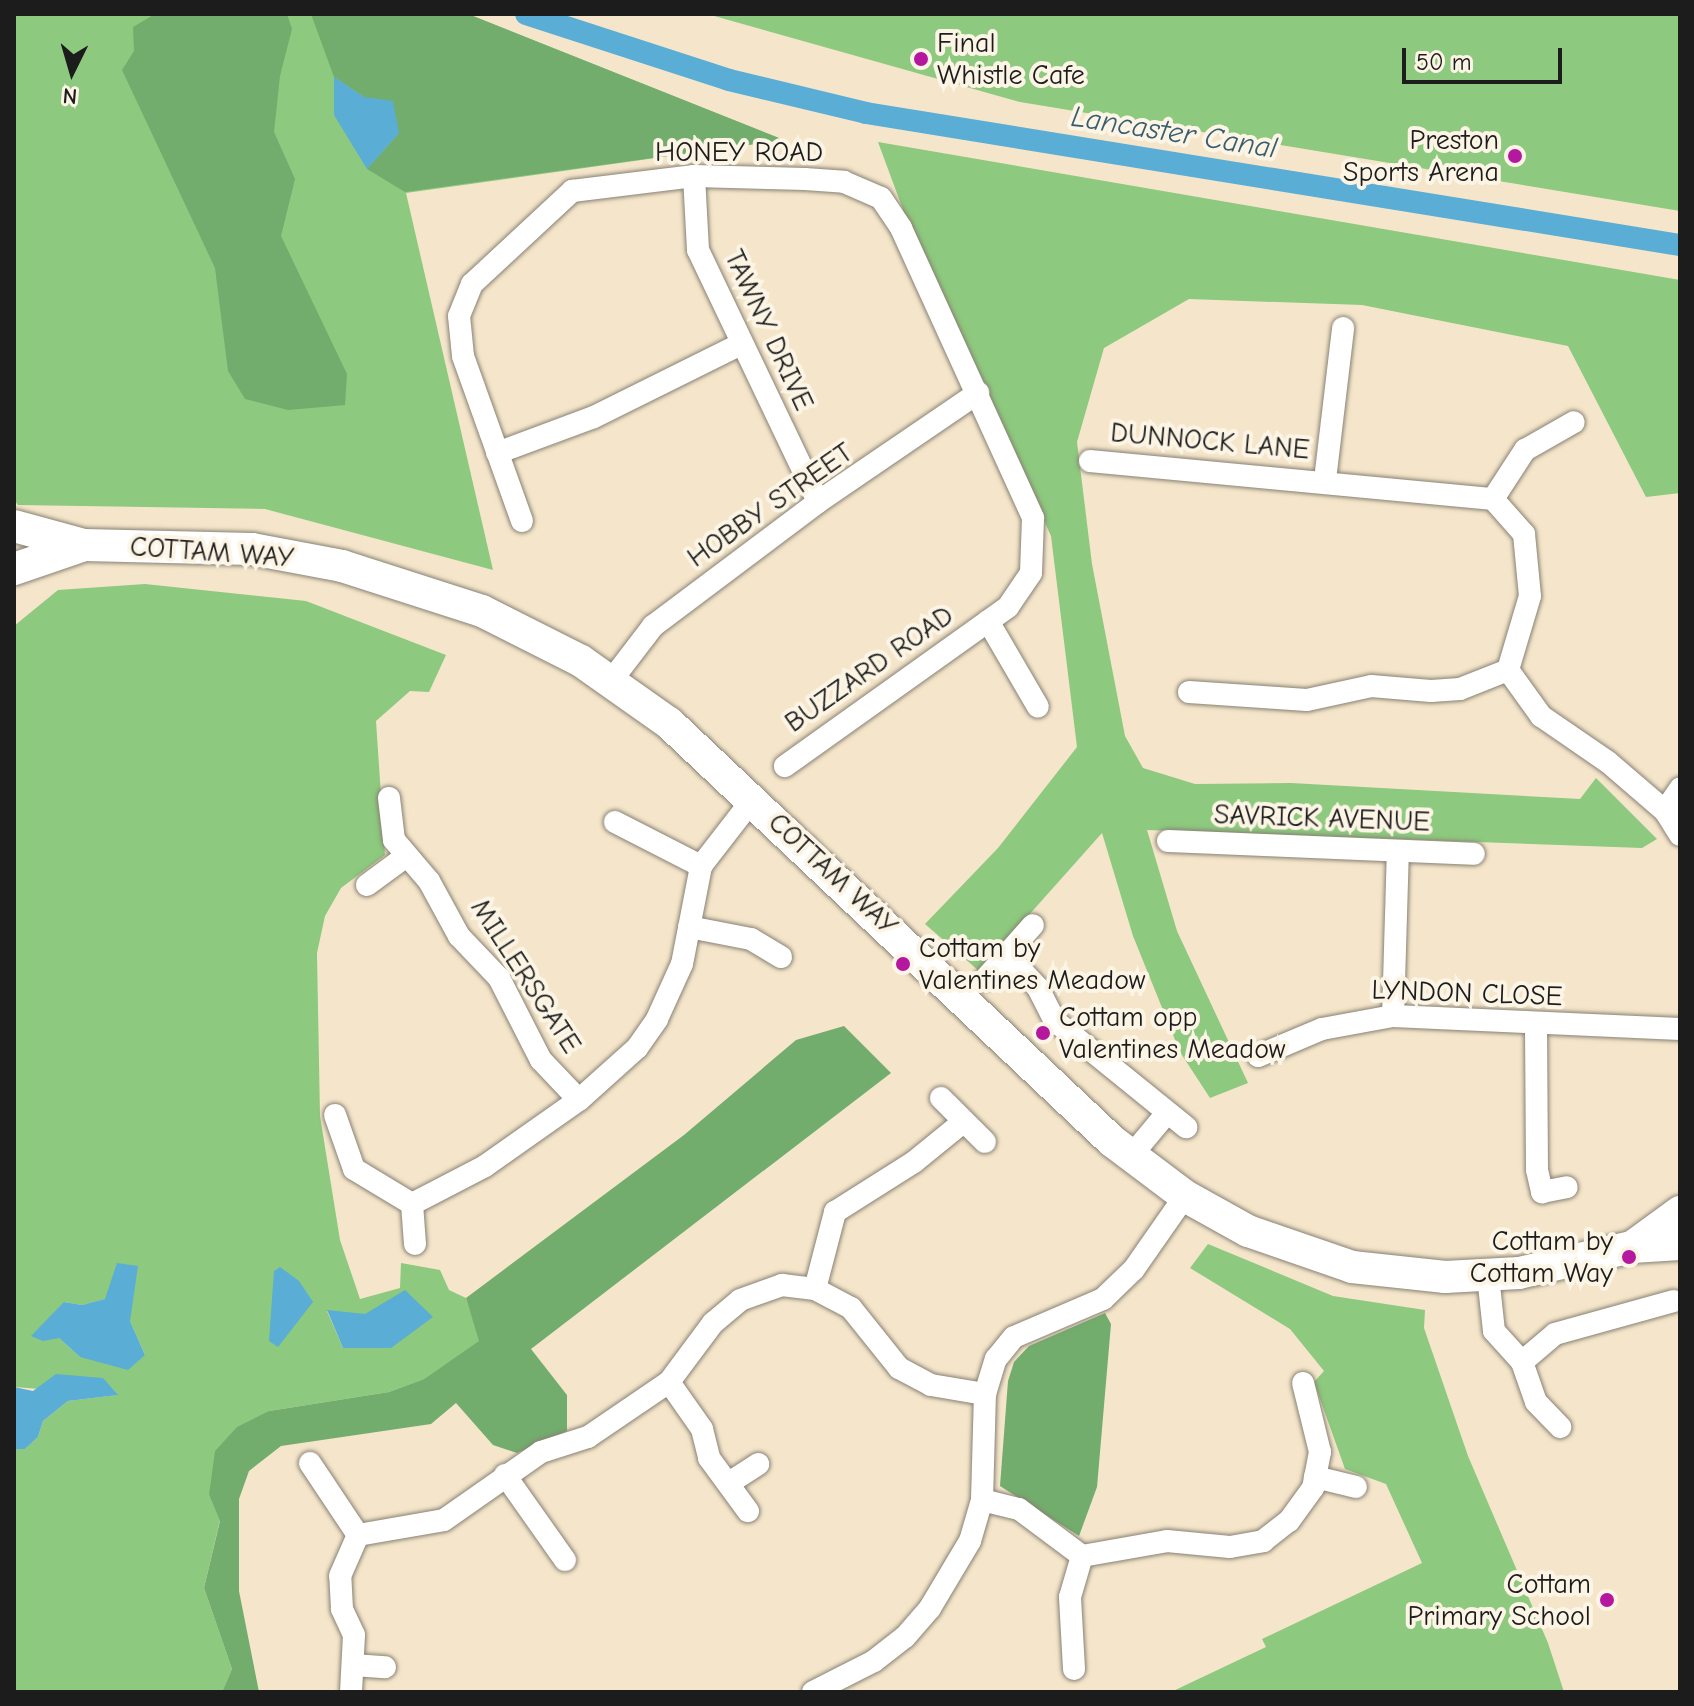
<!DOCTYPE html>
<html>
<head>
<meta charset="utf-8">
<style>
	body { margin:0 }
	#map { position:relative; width:1694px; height:1706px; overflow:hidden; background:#f5e6cb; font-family:"Comic Neue",sans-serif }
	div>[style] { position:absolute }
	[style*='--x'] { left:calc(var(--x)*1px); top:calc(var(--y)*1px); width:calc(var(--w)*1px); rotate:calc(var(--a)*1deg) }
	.green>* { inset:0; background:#8dc97e }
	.forest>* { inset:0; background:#72ad6d }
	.water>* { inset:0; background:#5aadd5 }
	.canal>* { height:22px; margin:-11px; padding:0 11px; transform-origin:11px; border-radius:11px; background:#5aadd5 }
	.roads { filter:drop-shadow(0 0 2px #888174) drop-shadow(0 0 2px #888174) }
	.minor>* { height:22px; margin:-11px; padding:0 11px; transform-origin:11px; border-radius:11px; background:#fff }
	.secondary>* { height:32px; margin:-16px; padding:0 16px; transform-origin:16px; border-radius:16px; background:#fff }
	.dots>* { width:22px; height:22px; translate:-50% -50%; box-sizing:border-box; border:4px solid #fcf5e5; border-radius:50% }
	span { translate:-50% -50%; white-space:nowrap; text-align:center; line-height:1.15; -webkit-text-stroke:8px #fcf5e5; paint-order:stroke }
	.poi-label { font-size:28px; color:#1c1c1c }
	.left { translate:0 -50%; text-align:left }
	.right { translate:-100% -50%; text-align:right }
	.street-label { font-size:28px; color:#1c1c1c }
	.water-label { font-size:30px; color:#385d6f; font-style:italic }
	.frame { position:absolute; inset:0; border:16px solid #1c1c1c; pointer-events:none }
	.north { position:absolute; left:32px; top:32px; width:80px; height:80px; -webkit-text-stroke:6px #fcf5e5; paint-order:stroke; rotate:185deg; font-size:22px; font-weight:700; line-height:32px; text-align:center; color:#1c1c1c }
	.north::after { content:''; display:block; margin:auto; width:28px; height:36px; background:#1c1c1c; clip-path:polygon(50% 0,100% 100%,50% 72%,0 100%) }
	.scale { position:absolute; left:1402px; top:48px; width:160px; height:36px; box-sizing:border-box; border:4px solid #1c1c1c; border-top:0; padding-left:10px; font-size:24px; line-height:28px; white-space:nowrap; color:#1c1c1c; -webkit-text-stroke:6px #fcf5e5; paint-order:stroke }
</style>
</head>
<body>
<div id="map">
	<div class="green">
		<div style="clip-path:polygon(14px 14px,468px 14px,784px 140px,406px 193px,493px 570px,265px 509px,18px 505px,14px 500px)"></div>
		<div style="clip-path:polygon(707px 14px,1680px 14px,1680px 211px,1020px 102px)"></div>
		<div style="clip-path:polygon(878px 142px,1680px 280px,1680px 493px,1646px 497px,1568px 346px,1362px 305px,1189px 299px,1104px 348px,1077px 442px,1092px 564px,1125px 736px,1143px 768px,1195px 784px,1291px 783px,1580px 799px,1596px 778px,1657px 839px,1642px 848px,1147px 830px,1177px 931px,1248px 1083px,1210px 1098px,1180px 1052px,1133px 936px,1102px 833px,979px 971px,925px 924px,998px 848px,1077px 747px,1051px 536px,905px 215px)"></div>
		<div style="clip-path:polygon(evenodd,145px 584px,306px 601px,446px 655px,429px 692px,410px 691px,376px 721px,385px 855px,341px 888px,325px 916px,317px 953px,320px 1116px,340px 1240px,360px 1299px,400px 1288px,401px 1263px,440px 1270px,449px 1290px,466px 1298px,480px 1341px,424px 1379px,389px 1392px,269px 1411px,209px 1495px,220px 1520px,204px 1588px,232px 1669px,222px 1692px,14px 1692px,14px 1449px,25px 1449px,38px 1437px,43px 1421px,68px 1401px,117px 1395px,14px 1387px,14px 626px,58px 590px,145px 584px,106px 1299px,130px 1321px,145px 1355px,80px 1357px,59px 1338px,64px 1302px,82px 1305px,106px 1299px,145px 584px,327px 1311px,365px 1315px,343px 1348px,327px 1311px)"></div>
		<div style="clip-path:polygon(1208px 1244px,1333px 1296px,1425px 1310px,1424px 1328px,1468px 1456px,1548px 1643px,1564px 1692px,1171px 1692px,1266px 1647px,1262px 1639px,1422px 1563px,1386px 1484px,1345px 1469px,1314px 1382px,1324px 1371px,1290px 1329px,1190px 1268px)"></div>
	</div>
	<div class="forest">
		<div style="clip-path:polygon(155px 14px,287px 14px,292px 29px,280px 76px,274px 132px,295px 179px,281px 236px,347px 374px,345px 405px,288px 410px,245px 399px,228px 371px,215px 268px,122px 70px,134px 51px,133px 27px)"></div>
		<div style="clip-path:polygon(311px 14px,468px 14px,784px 140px,405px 192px,367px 169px,399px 133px,364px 97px,334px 77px)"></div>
		<div style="clip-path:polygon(844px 1026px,891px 1073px,531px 1349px,567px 1395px,567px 1431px,517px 1453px,493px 1445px,456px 1403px,431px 1424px,281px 1446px,249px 1471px,239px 1499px,239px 1591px,259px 1692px,222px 1692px,232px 1669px,204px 1588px,220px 1521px,209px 1495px,215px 1451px,237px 1427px,269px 1411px,389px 1392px,424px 1379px,479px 1341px,466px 1298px,684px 1135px,796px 1040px)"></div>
		<div style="clip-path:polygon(1105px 1313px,1111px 1324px,1097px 1487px,1079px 1536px,1000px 1486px,1008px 1381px,1014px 1362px,1029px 1346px)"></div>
	</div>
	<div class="water">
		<div style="clip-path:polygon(334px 77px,364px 97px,393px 101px,399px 133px,367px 169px,334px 115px)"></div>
		<div style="clip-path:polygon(117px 1263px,138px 1266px,130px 1321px,145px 1355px,128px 1370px,80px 1357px,59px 1338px,43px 1341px,31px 1336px,64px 1302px,82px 1305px,105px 1299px)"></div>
		<div style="clip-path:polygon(280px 1267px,299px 1281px,313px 1302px,278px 1347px,269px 1341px,274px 1271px)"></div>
		<div style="clip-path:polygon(405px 1290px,433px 1317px,391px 1348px,343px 1348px,327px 1310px,365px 1314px)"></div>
		<div style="clip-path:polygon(56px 1374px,103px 1378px,118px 1395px,68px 1401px,43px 1421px,38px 1437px,25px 1449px,14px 1449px,14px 1387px,33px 1391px)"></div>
	</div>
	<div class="canal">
		<div style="--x:526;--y:14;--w:213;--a:18"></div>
		<div style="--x:729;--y:80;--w:141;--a:13.5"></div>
		<div style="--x:866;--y:113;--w:825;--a:9.21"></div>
	</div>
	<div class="roads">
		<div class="minor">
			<div style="--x:694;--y:176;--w:74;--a:86.9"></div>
			<div style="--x:698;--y:250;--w:279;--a:64.5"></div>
			<div style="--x:497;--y:453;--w:103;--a:-20.4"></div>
			<div style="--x:594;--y:417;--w:164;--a:-26.4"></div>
			<div style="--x:1090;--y:461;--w:405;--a:5.4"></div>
			<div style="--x:1493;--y:499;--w:47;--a:48.5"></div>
			<div style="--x:1524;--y:534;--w:62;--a:84.5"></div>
			<div style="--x:1530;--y:596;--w:77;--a:106.6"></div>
			<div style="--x:1508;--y:670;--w:57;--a:54.3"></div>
			<div style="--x:1541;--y:716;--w:81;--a:34.5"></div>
			<div style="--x:1608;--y:762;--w:75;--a:40.7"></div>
			<div style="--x:1665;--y:811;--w:28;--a:58"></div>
			<div style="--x:1325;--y:480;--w:153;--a:-83.2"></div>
			<div style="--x:1493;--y:499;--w:59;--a:-56.9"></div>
			<div style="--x:1525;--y:450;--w:56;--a:-29.7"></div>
			<div style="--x:522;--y:521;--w:175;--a:-109.7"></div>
			<div style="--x:463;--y:356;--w:40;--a:-95.7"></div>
			<div style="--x:459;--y:316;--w:35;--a:-68"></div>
			<div style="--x:472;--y:284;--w:137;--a:-42.9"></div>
			<div style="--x:572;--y:191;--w:123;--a:-7"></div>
			<div style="--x:694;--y:176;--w:111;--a:1.5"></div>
			<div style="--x:805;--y:179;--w:39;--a:4"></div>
			<div style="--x:844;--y:182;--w:40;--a:23.4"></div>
			<div style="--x:881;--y:198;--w:36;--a:56"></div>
			<div style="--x:901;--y:228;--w:319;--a:65.5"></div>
			<div style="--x:1033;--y:518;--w:55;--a:92.1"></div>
			<div style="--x:1031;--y:573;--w:41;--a:124.1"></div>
			<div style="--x:1008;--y:607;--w:274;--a:144.5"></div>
			<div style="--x:988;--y:621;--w:99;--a:59.8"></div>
			<div style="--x:611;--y:681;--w:69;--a:-52.6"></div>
			<div style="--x:653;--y:626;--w:206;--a:-36.9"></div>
			<div style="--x:818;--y:502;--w:194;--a:-34.3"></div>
			<div style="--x:1189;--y:692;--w:118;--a:3.9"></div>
			<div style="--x:1307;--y:700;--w:66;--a:-12.3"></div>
			<div style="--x:1371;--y:686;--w:60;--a:4.8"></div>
			<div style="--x:1431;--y:691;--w:29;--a:-4"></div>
			<div style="--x:1460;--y:689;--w:52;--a:-21.6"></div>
			<div style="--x:389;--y:798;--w:42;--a:83.2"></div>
			<div style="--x:394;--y:840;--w:54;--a:49.5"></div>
			<div style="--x:429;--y:881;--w:63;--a:61.4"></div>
			<div style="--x:459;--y:936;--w:58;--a:46.4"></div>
			<div style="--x:499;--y:978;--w:92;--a:62.9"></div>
			<div style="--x:541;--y:1060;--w:55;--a:46.5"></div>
			<div style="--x:1665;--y:811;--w:27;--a:-56"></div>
			<div style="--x:615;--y:822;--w:97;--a:27.1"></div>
			<div style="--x:1168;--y:841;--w:306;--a:2.4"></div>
			<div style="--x:367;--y:885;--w:47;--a:-36.4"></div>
			<div style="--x:689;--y:927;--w:63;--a:11"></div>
			<div style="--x:751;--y:939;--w:35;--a:31"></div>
			<div style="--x:1008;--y:956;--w:44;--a:46.8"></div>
			<div style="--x:1038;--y:988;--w:37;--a:63"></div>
			<div style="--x:1055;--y:1021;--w:169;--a:39"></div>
			<div style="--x:985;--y:979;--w:72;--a:-48.4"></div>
			<div style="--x:1393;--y:1016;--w:165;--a:-88.3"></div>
			<div style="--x:1536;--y:1026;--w:144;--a:89.6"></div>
			<div style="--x:1537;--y:1170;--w:23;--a:77"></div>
			<div style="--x:1542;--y:1192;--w:25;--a:-11"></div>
			<div style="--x:1258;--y:1056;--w:69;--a:-22.9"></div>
			<div style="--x:1322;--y:1029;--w:72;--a:-10.4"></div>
			<div style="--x:1393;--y:1016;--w:287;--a:2.6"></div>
			<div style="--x:941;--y:1098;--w:62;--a:45"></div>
			<div style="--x:335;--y:1115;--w:57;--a:70.6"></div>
			<div style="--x:354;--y:1169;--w:68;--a:31.1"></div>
			<div style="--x:412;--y:1204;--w:82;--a:-27.5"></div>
			<div style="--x:485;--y:1166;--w:115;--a:-35.1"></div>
			<div style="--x:579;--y:1100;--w:78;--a:-41.9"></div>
			<div style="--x:637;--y:1048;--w:35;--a:-55"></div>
			<div style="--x:657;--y:1019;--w:60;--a:-65.6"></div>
			<div style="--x:682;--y:964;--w:100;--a:-79"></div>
			<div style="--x:701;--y:866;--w:85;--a:-52.2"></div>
			<div style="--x:1131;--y:1156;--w:56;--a:-50.1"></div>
			<div style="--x:412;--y:1204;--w:40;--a:85.7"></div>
			<div style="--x:1488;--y:1276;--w:55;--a:83.8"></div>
			<div style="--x:1494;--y:1331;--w:42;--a:47.9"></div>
			<div style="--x:1522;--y:1362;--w:42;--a:70.7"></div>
			<div style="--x:1536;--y:1402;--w:35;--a:46"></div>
			<div style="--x:815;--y:1289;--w:80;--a:-75.4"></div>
			<div style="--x:835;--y:1212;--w:93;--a:-32.3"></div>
			<div style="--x:914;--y:1162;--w:63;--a:-39.2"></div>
			<div style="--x:1522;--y:1362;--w:43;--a:-40.3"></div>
			<div style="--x:1555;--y:1334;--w:123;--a:-15.5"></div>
			<div style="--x:669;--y:1382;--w:57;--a:54.9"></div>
			<div style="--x:702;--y:1429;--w:30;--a:76"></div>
			<div style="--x:709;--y:1458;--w:66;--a:53.7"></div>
			<div style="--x:310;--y:1463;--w:87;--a:56.3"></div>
			<div style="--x:505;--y:1475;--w:104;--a:54.8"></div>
			<div style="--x:1315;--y:1477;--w:42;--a:13.7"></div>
			<div style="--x:729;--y:1483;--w:35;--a:-33"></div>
			<div style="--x:982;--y:1500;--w:38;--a:14"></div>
			<div style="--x:1019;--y:1509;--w:79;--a:36.7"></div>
			<div style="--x:1082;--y:1556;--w:86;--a:-10"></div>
			<div style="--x:1167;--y:1541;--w:63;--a:5.4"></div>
			<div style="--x:1230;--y:1547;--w:34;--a:-10"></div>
			<div style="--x:1263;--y:1541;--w:33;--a:-38"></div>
			<div style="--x:1289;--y:1521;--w:41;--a:-54"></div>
			<div style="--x:1313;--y:1488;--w:37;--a:-79"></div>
			<div style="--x:1320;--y:1452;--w:71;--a:-103.8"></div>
			<div style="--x:353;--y:1665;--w:32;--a:4"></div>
			<div style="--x:1074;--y:1669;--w:72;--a:-93.2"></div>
			<div style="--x:1070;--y:1597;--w:43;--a:-73.7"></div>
			<div style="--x:351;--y:1692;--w:57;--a:-87"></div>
			<div style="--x:354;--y:1635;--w:29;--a:-115"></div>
			<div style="--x:342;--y:1609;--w:33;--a:-93"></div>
			<div style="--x:340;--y:1576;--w:45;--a:-66.3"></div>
			<div style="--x:358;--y:1535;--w:87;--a:-9.9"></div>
			<div style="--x:444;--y:1520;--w:118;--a:-35"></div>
			<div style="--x:541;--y:1452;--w:49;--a:-17.7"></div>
			<div style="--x:588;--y:1437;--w:98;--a:-34.2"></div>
			<div style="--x:669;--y:1382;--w:74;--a:-53.3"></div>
			<div style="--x:713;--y:1323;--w:35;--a:-40"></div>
			<div style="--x:740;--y:1300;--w:45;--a:-19.7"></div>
			<div style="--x:782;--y:1285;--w:33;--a:7"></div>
			<div style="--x:815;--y:1289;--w:41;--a:27.8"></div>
			<div style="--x:851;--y:1308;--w:77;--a:51.3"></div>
			<div style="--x:899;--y:1368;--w:36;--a:28"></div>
			<div style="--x:931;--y:1385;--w:55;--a:9.5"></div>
			<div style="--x:813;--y:1692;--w:68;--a:-26.9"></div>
			<div style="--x:874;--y:1661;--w:39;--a:-38"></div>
			<div style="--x:905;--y:1637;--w:38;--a:-49"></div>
			<div style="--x:930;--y:1608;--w:78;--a:-59.2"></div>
			<div style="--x:970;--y:1541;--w:43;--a:-73.7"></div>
			<div style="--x:982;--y:1500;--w:106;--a:-88.4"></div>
			<div style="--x:985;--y:1394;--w:37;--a:-73"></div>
			<div style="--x:996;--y:1359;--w:28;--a:-51"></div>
			<div style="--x:1014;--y:1337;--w:97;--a:-23.1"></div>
			<div style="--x:1103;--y:1299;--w:43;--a:-44.1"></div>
			<div style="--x:1134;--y:1269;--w:89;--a:-55.1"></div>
		</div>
		<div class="secondary">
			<div style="--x:14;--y:526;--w:73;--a:15.2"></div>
			<div style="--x:84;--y:545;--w:168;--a:1.4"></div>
			<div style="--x:252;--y:549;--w:92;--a:10.7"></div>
			<div style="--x:342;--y:566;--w:147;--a:17.8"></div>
			<div style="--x:482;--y:611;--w:111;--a:26.8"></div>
			<div style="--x:581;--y:661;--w:108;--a:35.2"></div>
			<div style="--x:669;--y:723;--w:609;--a:43.34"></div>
			<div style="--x:1112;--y:1141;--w:91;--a:37"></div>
			<div style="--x:1185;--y:1196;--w:72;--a:29.1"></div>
			<div style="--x:1248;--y:1231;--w:110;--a:19.1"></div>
			<div style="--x:1352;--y:1267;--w:94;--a:6.1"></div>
			<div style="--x:1445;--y:1277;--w:74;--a:-3.1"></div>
			<div style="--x:1519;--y:1273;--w:116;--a:-13"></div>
			<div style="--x:1632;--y:1247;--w:48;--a:-3.6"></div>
			<div style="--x:14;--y:569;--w:71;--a:-18.9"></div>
			<div style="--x:1635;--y:1245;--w:56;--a:-36.3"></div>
		</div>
	</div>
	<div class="dots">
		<div style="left:921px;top:59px;background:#b5179e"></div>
		<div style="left:1515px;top:156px;background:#b5179e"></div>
		<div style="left:903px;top:964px;background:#b5179e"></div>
		<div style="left:1043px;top:1033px;background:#b5179e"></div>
		<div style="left:1629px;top:1257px;background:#b5179e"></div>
		<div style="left:1607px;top:1600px;background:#b5179e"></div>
	</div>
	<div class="poi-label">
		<span class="left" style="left:937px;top:59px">Final<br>Whistle Cafe</span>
		<span class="right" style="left:1499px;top:156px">Preston<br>Sports Arena</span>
		<span class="left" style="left:919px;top:964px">Cottam by<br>Valentines Meadow</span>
		<span class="left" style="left:1059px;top:1033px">Cottam opp<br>Valentines Meadow</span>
		<span class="right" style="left:1613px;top:1257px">Cottam by<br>Cottam Way</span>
		<span class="right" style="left:1591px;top:1600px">Cottam<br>Primary School</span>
	</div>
	<div class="street-label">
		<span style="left:739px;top:152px">HONEY ROAD</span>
		<span style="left:769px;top:330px;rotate:65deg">TAWNY DRIVE</span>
		<span style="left:1210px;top:441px;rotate:5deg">DUNNOCK LANE</span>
		<span style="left:770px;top:505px;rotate:-35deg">HOBBY STREET</span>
		<span style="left:212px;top:552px;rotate:4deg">COTTAM WAY</span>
		<span style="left:869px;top:669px;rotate:-35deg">BUZZARD ROAD</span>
		<span style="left:1322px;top:818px;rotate:2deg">SAVRICK AVENUE</span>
		<span style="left:833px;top:874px;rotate:43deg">COTTAM WAY</span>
		<span style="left:526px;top:976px;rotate:57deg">MILLERSGATE</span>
		<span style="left:1467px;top:993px;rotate:2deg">LYNDON CLOSE</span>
	</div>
	<div class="water-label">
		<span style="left:1174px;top:133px;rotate:9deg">Lancaster Canal</span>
	</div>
	<div class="frame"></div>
	<div class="north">N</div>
	<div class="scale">50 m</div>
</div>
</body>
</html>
